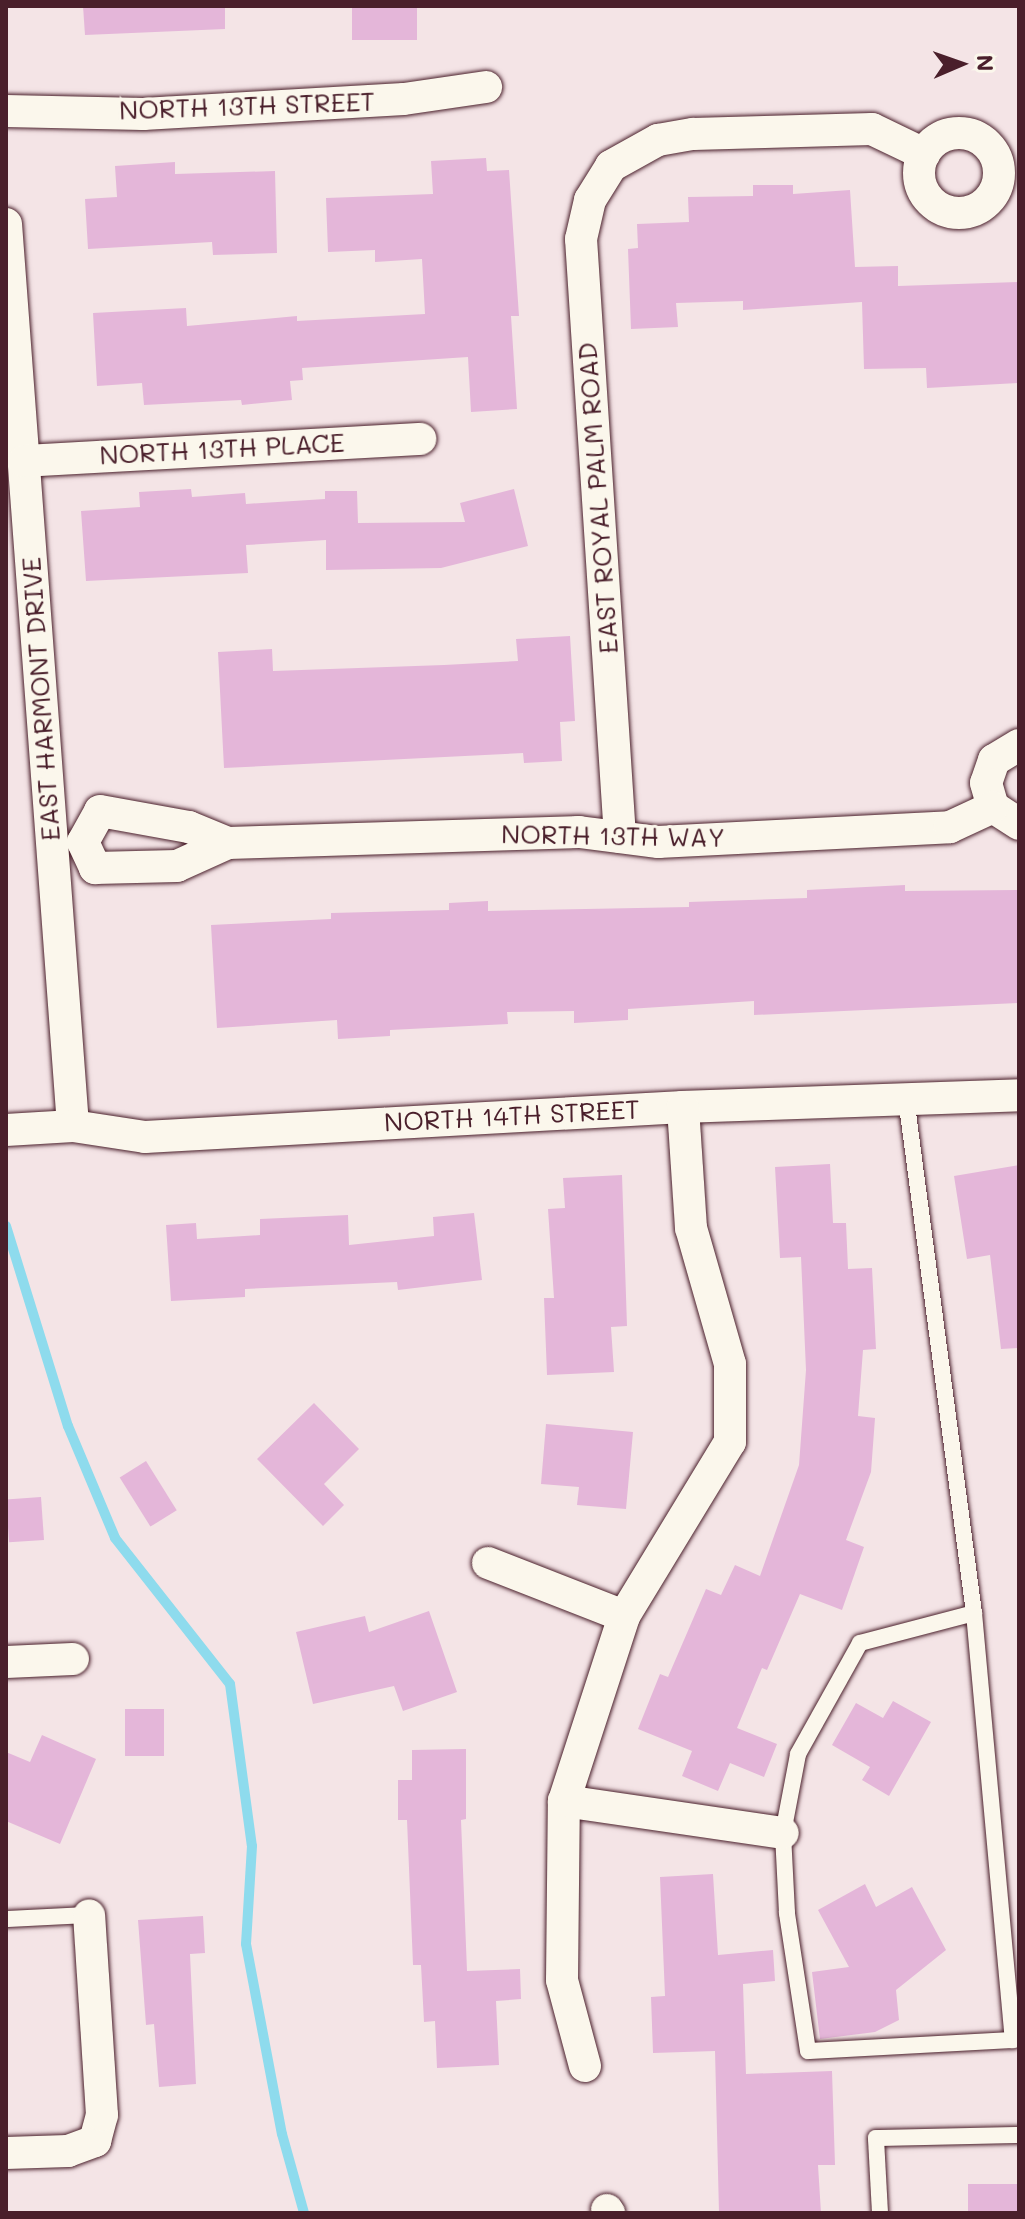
<!DOCTYPE html>
<html>
<head>
<meta charset="utf-8">
<style>
	body { margin:0 }
	#map { position:relative; width:1025px; height:2219px; overflow:hidden; background:#f4e4e6; font-family:Mali,sans-serif }
	div>[style] { position:absolute }
	[style*='--x'] { left:calc(var(--x)*1px); top:calc(var(--y)*1px); width:calc(var(--w)*1px); rotate:calc(var(--a)*1deg) }
	.stream>* { height:10px; margin:-5px; padding:0 5px; transform-origin:5px; border-radius:5px; background:#8edbed }
	.building>* { inset:0; background:#e4b6d9; transform-origin:0 0 }
	.roads { filter:drop-shadow(0 0 2px #4a1f2b) drop-shadow(0 0 2px #4a1f2b) }
	.lane>* { height:16px; margin:-8px; padding:0 8px; transform-origin:8px; border-radius:8px; background:#fbf7ec }
	.street>* { height:32px; margin:-16px; padding:0 16px; transform-origin:16px; border-radius:16px; background:#fbf7ec }
	.street>.ring { margin:-16px; padding:0; box-sizing:content-box; background:none; border:32px solid #fbf7ec; border-radius:50% }
	span { translate:-50% -50%; white-space:nowrap; text-align:center; line-height:1.15; -webkit-text-stroke:6px #fbf7ec; paint-order:stroke }
	.street-label { font-size:26px; color:#4a1f2b }
	.frame { position:absolute; inset:0; border:8px solid #4a1f2b; pointer-events:none }
	.north { position:absolute; left:921px; top:24px; width:80px; height:80px; -webkit-text-stroke:6px #fbf7ec; paint-order:stroke; rotate:88deg; font-size:22px; font-weight:700; line-height:32px; text-align:center; color:#4a1f2b }
	.north::after { content:''; display:block; margin:auto; width:28px; height:36px; background:#4a1f2b; clip-path:polygon(50% 0,100% 100%,50% 72%,0 100%) }
</style>
</head>
<body>
<div id="map">
	<div class="stream">
		<div style="--x:6;--y:1226;--w:209;--a:72.8"></div>
		<div style="--x:68;--y:1426;--w:121;--a:67.2"></div>
		<div style="--x:115;--y:1538;--w:186;--a:51.8"></div>
		<div style="--x:230;--y:1684;--w:163;--a:82.3"></div>
		<div style="--x:252;--y:1846;--w:98;--a:93.5"></div>
		<div style="--x:246;--y:1944;--w:193;--a:79.3"></div>
		<div style="--x:282;--y:2134;--w:82;--a:74.4"></div>
	</div>
	<div class="building">
		<div style="clip-path:polygon(83px 6px,225px 6px,225px 29px,85px 35px)"></div>
		<div style="left:352px;top:6px;width:65px;height:34px"></div>
		<div style="clip-path:polygon(486px 158px,487px 171px,509px 170px,519px 316px,511px 316px,517px 409px,471px 412px,468px 357px,302px 368px,303px 380px,290px 381px,292px 400px,242px 405px,241px 400px,144px 405px,142px 383px,97px 386px,93px 313px,186px 308px,187px 326px,297px 316px,297px 321px,425px 314px,422px 259px,375px 262px,375px 250px,328px 252px,326px 198px,433px 194px,431px 161px)"></div>
		<div style="clip-path:polygon(175px 162px,175px 174px,275px 171px,277px 253px,213px 255px,212px 242px,88px 249px,85px 199px,117px 197px,115px 166px)"></div>
		<div style="clip-path:polygon(753px 185px,793px 185px,793px 194px,850px 190px,855px 267px,898px 266px,898px 286px,1019px 282px,1019px 383px,927px 388px,926px 368px,864px 369px,862px 302px,743px 310px,743px 301px,676px 303px,678px 327px,631px 329px,628px 249px,638px 248px,637px 224px,689px 222px,688px 197px,753px 196px)"></div>
		<div style="clip-path:polygon(191px 489px,192px 497px,245px 493px,246px 504px,325px 499px,325px 491px,357px 491px,358px 523px,465px 522px,460px 503px,514px 489px,528px 546px,441px 568px,326px 570px,326px 540px,246px 545px,248px 573px,86px 581px,81px 511px,140px 507px,139px 492px)"></div>
		<div style="clip-path:polygon(570px 636px,575px 721px,560px 722px,562px 761px,524px 763px,523px 753px,224px 768px,218px 652px,272px 649px,273px 671px,444px 665px,518px 661px,516px 639px)"></div>
		<div style="clip-path:polygon(905px 885px,905px 891px,1019px 890px,1019px 1003px,754px 1015px,754px 1001px,628px 1009px,628px 1020px,574px 1023px,574px 1011px,507px 1012px,508px 1024px,390px 1030px,390px 1036px,338px 1039px,337px 1020px,217px 1028px,211px 925px,331px 919px,331px 913px,449px 910px,449px 903px,488px 901px,488px 911px,689px 907px,689px 902px,807px 898px,807px 890px)"></div>
		<div style="clip-path:polygon(830px 1164px,833px 1223px,846px 1223px,848px 1269px,872px 1268px,876px 1349px,863px 1350px,858px 1416px,875px 1418px,871px 1472px,846px 1540px,864px 1547px,842px 1610px,800px 1594px,767px 1670px,762px 1668px,737px 1728px,777px 1744px,764px 1777px,730px 1763px,718px 1791px,682px 1776px,692px 1751px,638px 1729px,660px 1674px,668px 1677px,706px 1589px,721px 1595px,735px 1565px,760px 1576px,799px 1465px,806px 1370px,801px 1257px,780px 1258px,775px 1167px)"></div>
		<div style="clip-path:polygon(1019px 1165px,1019px 1348px,1001px 1349px,990px 1255px,967px 1259px,954px 1176px)"></div>
		<div style="clip-path:polygon(622px 1175px,627px 1326px,611px 1327px,614px 1372px,547px 1375px,544px 1298px,554px 1298px,548px 1209px,565px 1208px,563px 1178px)"></div>
		<div style="clip-path:polygon(474px 1213px,482px 1280px,398px 1290px,397px 1282px,245px 1289px,245px 1297px,171px 1301px,166px 1225px,196px 1223px,197px 1239px,260px 1235px,260px 1219px,348px 1215px,349px 1245px,434px 1236px,433px 1217px)"></div>
		<div style="clip-path:polygon(314px 1403px,359px 1449px,324px 1484px,344px 1505px,323px 1526px,257px 1459px)"></div>
		<div style="clip-path:polygon(546px 1424px,633px 1432px,626px 1509px,577px 1505px,579px 1487px,541px 1484px)"></div>
		<div style="left:146px;top:1461px;width:58px;height:31px;rotate:58deg"></div>
		<div style="left:41px;top:1497px;width:43px;height:35px;rotate:86deg"></div>
		<div style="clip-path:polygon(429px 1611px,457px 1692px,403px 1711px,394px 1686px,313px 1704px,296px 1632px,365px 1616px,369px 1632px)"></div>
		<div style="clip-path:polygon(893px 1701px,931px 1722px,889px 1796px,862px 1780px,870px 1767px,832px 1745px,856px 1703px,883px 1718px)"></div>
		<div style="left:125px;top:1709px;width:39px;height:47px"></div>
		<div style="clip-path:polygon(42px 1735px,96px 1759px,60px 1844px,6px 1821px,6px 1752px,30px 1762px)"></div>
		<div style="clip-path:polygon(466px 1749px,466px 1819px,461px 1820px,467px 1971px,520px 1969px,521px 1999px,496px 2001px,499px 2065px,437px 2068px,435px 2021px,424px 2022px,421px 1965px,413px 1965px,407px 1820px,398px 1820px,398px 1780px,412px 1780px,412px 1750px)"></div>
		<div style="clip-path:polygon(713px 1874px,718px 1955px,773px 1950px,775px 1981px,743px 1984px,746px 2074px,832px 2071px,835px 2165px,818px 2165px,821px 2213px,719px 2213px,715px 2051px,653px 2053px,651px 1997px,665px 1996px,660px 1877px)"></div>
		<div style="clip-path:polygon(865px 1884px,876px 1907px,912px 1887px,946px 1950px,896px 1990px,899px 2020px,875px 2032px,820px 2039px,812px 1972px,849px 1967px,818px 1910px)"></div>
		<div style="clip-path:polygon(203px 1916px,205px 1953px,190px 1954px,196px 2084px,159px 2087px,154px 2024px,146px 2025px,138px 1920px)"></div>
		<div style="left:1019px;top:2184px;width:29px;height:51px;rotate:90deg"></div>
	</div>
	<div class="roads">
		<div class="lane">
			<div style="--x:906;--y:1098;--w:519;--a:82.48"></div>
			<div style="--x:974;--y:1613;--w:429;--a:84.8"></div>
			<div style="--x:1013;--y:2040;--w:205;--a:176.9"></div>
			<div style="--x:808;--y:2051;--w:140;--a:-98.7"></div>
			<div style="--x:787;--y:1913;--w:80;--a:-92.9"></div>
			<div style="--x:783;--y:1833;--w:80;--a:-79.2"></div>
			<div style="--x:798;--y:1754;--w:127;--a:-60.8"></div>
			<div style="--x:860;--y:1643;--w:118;--a:-14.7"></div>
			<div style="--x:6;--y:1919;--w:83;--a:-2.8"></div>
			<div style="--x:880;--y:2213;--w:75;--a:-93.1"></div>
			<div style="--x:876;--y:2138;--w:143;--a:-1.2"></div>
		</div>
		<div class="street">
			<div style="--x:6;--y:111;--w:137;--a:1.3"></div>
			<div style="--x:143;--y:114;--w:261;--a:-3.3"></div>
			<div style="--x:404;--y:99;--w:83;--a:-8.3"></div>
			<div class="ring" style="left:919px;top:133px;width:48px;height:48px"></div>
			<div style="--x:6;--y:224;--w:904;--a:85.75"></div>
			<div style="--x:24;--y:461;--w:397;--a:-3.2"></div>
			<div style="--x:1019;--y:745;--w:29;--a:149"></div>
			<div style="--x:994;--y:760;--w:24;--a:109"></div>
			<div style="--x:986;--y:783;--w:25;--a:74"></div>
			<div style="--x:993;--y:807;--w:31;--a:33"></div>
			<div style="--x:620;--y:837;--w:599;--a:-93.73"></div>
			<div style="--x:581;--y:239;--w:40;--a:-77"></div>
			<div style="--x:590;--y:200;--w:40;--a:-58"></div>
			<div style="--x:611;--y:166;--w:54;--a:-29"></div>
			<div style="--x:658;--y:140;--w:36;--a:-10"></div>
			<div style="--x:693;--y:134;--w:179;--a:-1.6"></div>
			<div style="--x:872;--y:129;--w:58;--a:25.7"></div>
			<div style="--x:83;--y:842;--w:29;--a:65"></div>
			<div style="--x:95;--y:868;--w:82;--a:-1.4"></div>
			<div style="--x:177;--y:866;--w:56;--a:-24.3"></div>
			<div style="--x:228;--y:843;--w:351;--a:-1.8"></div>
			<div style="--x:579;--y:832;--w:80;--a:7.2"></div>
			<div style="--x:658;--y:842;--w:292;--a:-2.9"></div>
			<div style="--x:950;--y:827;--w:47;--a:-24.9"></div>
			<div style="--x:83;--y:842;--w:35;--a:-61"></div>
			<div style="--x:100;--y:811;--w:90;--a:10.2"></div>
			<div style="--x:189;--y:827;--w:42;--a:22.3"></div>
			<div style="--x:6;--y:1130;--w:67;--a:-3.4"></div>
			<div style="--x:73;--y:1126;--w:73;--a:8.7"></div>
			<div style="--x:145;--y:1137;--w:539;--a:-3.19"></div>
			<div style="--x:683;--y:1107;--w:336;--a:-2"></div>
			<div style="--x:488;--y:1563;--w:146;--a:21.3"></div>
			<div style="--x:6;--y:1662;--w:67;--a:-2.6"></div>
			<div style="--x:564;--y:1801;--w:221;--a:8.3"></div>
			<div style="--x:585;--y:2066;--w:89;--a:-105"></div>
			<div style="--x:562;--y:1980;--w:179;--a:-89.4"></div>
			<div style="--x:564;--y:1801;--w:194;--a:-72"></div>
			<div style="--x:624;--y:1616;--w:204;--a:-58.7"></div>
			<div style="--x:730;--y:1442;--w:78;--a:-90"></div>
			<div style="--x:730;--y:1364;--w:141;--a:-106"></div>
			<div style="--x:691;--y:1228;--w:121;--a:-93.8"></div>
			<div style="--x:6;--y:2153;--w:62;--a:-1.8"></div>
			<div style="--x:68;--y:2151;--w:29;--a:-20"></div>
			<div style="--x:95;--y:2141;--w:27;--a:-75"></div>
			<div style="--x:102;--y:2115;--w:200;--a:-93.7"></div>
			<div style="--x:607;--y:2210;--w:4;--a:56"></div>
		</div>
	</div>
	<div class="street-label">
		<span style="left:247px;top:106px;rotate:-2deg">NORTH 13TH STREET</span>
		<span style="left:222px;top:449px;rotate:-3deg">NORTH 13TH PLACE</span>
		<span style="left:598px;top:498px;rotate:-94deg">EAST ROYAL PALM ROAD</span>
		<span style="left:41px;top:699px;rotate:-94deg">EAST HARMONT DRIVE</span>
		<span style="left:613px;top:836px;rotate:1deg">NORTH 13TH WAY</span>
		<span style="left:512px;top:1116px;rotate:-3deg">NORTH 14TH STREET</span>
	</div>
	<div class="frame"></div>
	<div class="north">N</div>
</div>
</body>
</html>
